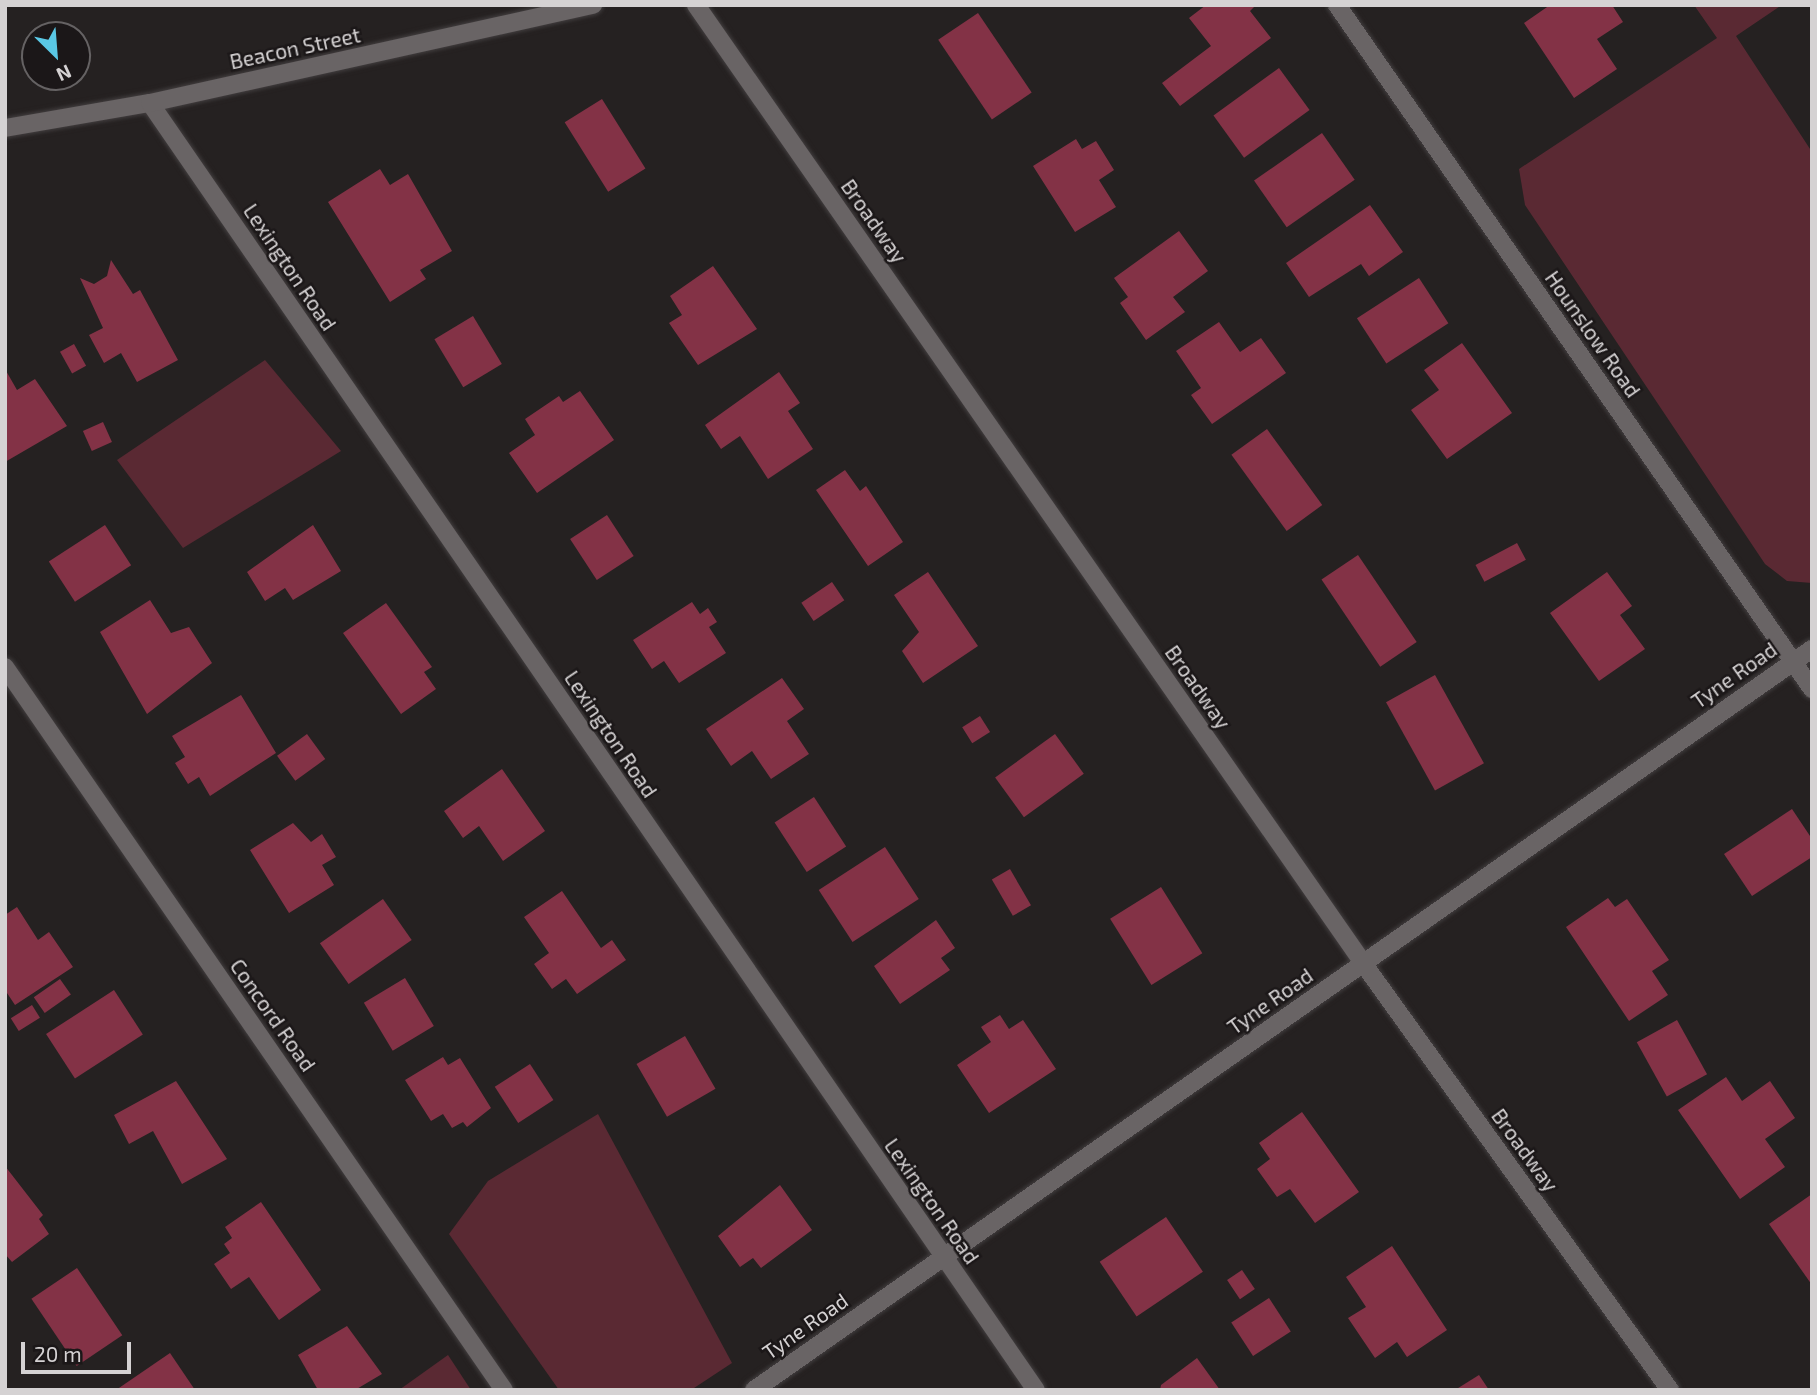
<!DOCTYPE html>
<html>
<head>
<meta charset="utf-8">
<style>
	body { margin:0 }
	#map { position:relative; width:1817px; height:1395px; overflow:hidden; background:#252121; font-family:"Exo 2",sans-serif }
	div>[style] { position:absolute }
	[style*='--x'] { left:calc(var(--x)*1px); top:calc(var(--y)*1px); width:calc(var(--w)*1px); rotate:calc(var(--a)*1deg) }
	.green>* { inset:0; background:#5a2933 }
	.building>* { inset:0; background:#833246; transform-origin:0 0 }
	.roads { filter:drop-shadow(0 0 2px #423e3f) drop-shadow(0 0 2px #423e3f) }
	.minor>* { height:18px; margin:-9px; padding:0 9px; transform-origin:9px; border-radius:9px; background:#696465 }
	.tertiary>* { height:18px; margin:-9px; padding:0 9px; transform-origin:9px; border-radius:9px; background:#696465 }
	span { translate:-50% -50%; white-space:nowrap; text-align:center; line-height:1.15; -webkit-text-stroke:5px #1b1718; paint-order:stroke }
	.street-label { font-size:21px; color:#d5d2d3 }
	.frame { position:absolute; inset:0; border:7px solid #d5d2d3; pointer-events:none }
	.north { position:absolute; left:21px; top:21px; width:70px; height:70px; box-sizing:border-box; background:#1b1718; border:2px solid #656263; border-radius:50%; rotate:155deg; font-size:19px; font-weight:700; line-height:28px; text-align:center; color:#d5d2d3 }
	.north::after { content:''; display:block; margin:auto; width:24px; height:32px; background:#5ac8e5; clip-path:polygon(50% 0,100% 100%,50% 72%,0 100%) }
	.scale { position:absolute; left:21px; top:1342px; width:110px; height:32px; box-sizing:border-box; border:4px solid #d5d2d3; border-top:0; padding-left:9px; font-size:21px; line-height:24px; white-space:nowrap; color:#d5d2d3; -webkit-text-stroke:5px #1b1718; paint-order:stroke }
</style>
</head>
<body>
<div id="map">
	<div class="green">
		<div style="clip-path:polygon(1694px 5px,1782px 5px,1736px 36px,1812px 152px,1812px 583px,1787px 581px,1765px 564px,1525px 205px,1519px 169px,1717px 38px)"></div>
		<div style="clip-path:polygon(265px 360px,341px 451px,183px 548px,117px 460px)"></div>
		<div style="clip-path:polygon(598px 1114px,732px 1363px,691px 1390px,559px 1390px,449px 1234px,488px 1181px)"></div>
		<div style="clip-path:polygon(448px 1355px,471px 1390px,399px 1390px)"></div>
	</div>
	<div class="building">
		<div style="clip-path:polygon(1206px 5px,1256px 5px,1250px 11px,1271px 38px,1180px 106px,1162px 83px,1211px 46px,1189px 18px)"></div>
		<div style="clip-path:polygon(1550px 5px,1612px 5px,1623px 22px,1597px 39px,1617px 69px,1574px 98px,1524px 23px)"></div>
		<div style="left:978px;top:13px;width:96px;height:48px;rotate:56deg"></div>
		<div style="left:1279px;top:68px;width:52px;height:81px;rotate:54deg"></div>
		<div style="left:602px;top:99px;width:82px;height:44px;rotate:58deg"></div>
		<div style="left:1322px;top:133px;width:57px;height:83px;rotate:55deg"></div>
		<div style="clip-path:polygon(1076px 139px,1082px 149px,1096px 141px,1114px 170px,1099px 180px,1116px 207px,1075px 232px,1033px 166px)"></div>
		<div style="clip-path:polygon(380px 169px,390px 185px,408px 174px,452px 251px,420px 270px,426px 279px,390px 302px,328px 202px)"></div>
		<div style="clip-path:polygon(1370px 205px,1403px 252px,1369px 276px,1361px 264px,1309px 297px,1286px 263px)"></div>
		<div style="clip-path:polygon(1179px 231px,1208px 271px,1173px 297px,1185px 312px,1146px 340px,1120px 303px,1128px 297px,1114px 278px)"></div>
		<div style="clip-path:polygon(111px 260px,133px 294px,140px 290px,178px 360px,137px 382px,121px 353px,104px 363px,89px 335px,103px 328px,80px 278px,94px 284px,107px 276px)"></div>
		<div style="clip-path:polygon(713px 266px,757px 329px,698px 365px,669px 323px,682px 315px,670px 296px)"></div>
		<div style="left:1419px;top:278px;width:54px;height:74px;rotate:57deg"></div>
		<div style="left:473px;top:316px;width:56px;height:45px;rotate:59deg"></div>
		<div style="clip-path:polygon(1219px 322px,1240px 352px,1261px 338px,1286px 373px,1212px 424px,1191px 395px,1201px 388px,1176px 351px)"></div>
		<div style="clip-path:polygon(1462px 343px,1512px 413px,1447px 459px,1411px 410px,1439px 390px,1424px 370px)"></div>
		<div style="left:74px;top:344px;width:25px;height:16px;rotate:61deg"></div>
		<div style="clip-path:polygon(5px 369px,17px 390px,35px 379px,67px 426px,5px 462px)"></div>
		<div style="clip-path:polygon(779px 372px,800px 403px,788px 411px,813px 449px,768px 479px,740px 436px,721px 449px,705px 425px)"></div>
		<div style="clip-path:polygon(580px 391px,614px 440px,537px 493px,509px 453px,535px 435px,525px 419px,559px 396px,563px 402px)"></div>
		<div style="left:103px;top:422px;width:22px;height:22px;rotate:66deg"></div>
		<div style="left:1267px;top:429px;width:94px;height:44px;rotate:54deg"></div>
		<div style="clip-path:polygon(845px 470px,860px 491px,866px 486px,903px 542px,868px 566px,816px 490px)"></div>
		<div style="left:607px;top:515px;width:49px;height:44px;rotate:57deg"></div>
		<div style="left:105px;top:525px;width:48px;height:67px;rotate:57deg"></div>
		<div style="clip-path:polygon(313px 525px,341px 571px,293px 600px,285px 588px,265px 601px,247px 572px)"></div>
		<div style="left:1517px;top:543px;width:19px;height:47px;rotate:62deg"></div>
		<div style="left:1358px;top:555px;width:105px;height:44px;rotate:56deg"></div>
		<div style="clip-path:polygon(928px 572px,978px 646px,923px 683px,902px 651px,919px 632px,894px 595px)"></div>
		<div style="clip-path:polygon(1607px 572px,1632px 606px,1620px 615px,1645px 649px,1599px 681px,1550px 613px)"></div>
		<div style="left:832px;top:582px;width:22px;height:37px;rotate:56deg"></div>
		<div style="clip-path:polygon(150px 600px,171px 633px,189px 627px,212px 663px,147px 714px,100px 632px)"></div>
		<div style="clip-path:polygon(692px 602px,700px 614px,708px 608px,717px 622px,709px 627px,726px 653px,679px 683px,664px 661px,652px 669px,633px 640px)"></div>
		<div style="clip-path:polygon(386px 603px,432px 667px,424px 672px,436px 689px,401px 714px,343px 633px)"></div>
		<div style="left:1435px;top:675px;width:101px;height:56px;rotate:61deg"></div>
		<div style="clip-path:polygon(782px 678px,804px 709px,787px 721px,809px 754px,771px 779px,752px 751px,731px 766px,706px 729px)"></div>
		<div style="clip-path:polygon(241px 695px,276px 753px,210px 796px,199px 777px,188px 784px,175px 763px,185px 757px,172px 736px)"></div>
		<div style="left:980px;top:716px;width:19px;height:21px;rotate:58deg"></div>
		<div style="left:307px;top:734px;width:31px;height:37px;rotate:54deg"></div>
		<div style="left:1055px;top:734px;width:49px;height:74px;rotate:54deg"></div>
		<div style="clip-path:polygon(502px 769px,545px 831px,503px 861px,479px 826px,463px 838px,444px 811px)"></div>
		<div style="left:814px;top:797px;width:59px;height:47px;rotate:57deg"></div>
		<div style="clip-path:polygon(1792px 809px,1812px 839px,1812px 857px,1752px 896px,1724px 854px)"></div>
		<div style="clip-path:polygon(293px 823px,311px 842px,322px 834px,336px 857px,322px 865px,334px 885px,289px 913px,250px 850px)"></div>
		<div style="left:885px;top:847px;width:62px;height:79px;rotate:57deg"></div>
		<div style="left:1010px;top:869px;width:42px;height:21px;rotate:60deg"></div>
		<div style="left:1161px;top:887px;width:78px;height:60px;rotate:58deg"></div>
		<div style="clip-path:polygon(562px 891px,601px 948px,612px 940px,626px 960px,577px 994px,566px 979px,552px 989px,534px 964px,549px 953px,524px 917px)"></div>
		<div style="clip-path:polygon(1608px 898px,1615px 907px,1627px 899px,1669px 960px,1652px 971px,1668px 995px,1629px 1021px,1566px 927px)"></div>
		<div style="left:383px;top:899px;width:50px;height:77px;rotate:55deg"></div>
		<div style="clip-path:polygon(17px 907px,38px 940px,49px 932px,73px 967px,15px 1005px,5px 990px,5px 915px)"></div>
		<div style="clip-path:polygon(936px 920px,955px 948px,941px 958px,950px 970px,900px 1004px,874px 966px)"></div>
		<div style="left:405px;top:978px;width:56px;height:48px;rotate:59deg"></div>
		<div style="left:60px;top:979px;width:19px;height:32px;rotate:55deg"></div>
		<div style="left:114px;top:990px;width:53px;height:81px;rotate:57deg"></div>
		<div style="left:32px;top:1005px;width:15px;height:25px;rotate:58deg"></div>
		<div style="clip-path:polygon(1000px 1015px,1009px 1029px,1023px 1020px,1056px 1069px,989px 1113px,957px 1065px,991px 1042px,981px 1027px)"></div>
		<div style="left:1677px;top:1020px;width:62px;height:46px;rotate:61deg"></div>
		<div style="left:685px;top:1036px;width:61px;height:56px;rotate:60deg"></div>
		<div style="clip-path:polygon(443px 1057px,448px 1065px,460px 1058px,491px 1108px,467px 1127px,463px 1122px,452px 1128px,443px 1114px,431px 1121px,405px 1080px)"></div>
		<div style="left:530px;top:1064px;width:43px;height:42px;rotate:57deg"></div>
		<div style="clip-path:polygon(1726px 1077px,1742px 1101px,1770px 1081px,1795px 1118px,1765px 1139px,1785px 1167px,1740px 1199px,1678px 1110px)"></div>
		<div style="clip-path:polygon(176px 1081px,227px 1159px,182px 1184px,153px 1131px,129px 1144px,114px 1115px)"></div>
		<div style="clip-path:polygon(1302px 1112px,1359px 1192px,1315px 1223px,1290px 1189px,1277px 1197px,1257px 1169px,1270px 1159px,1259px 1143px)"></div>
		<div style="clip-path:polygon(5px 1166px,43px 1215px,39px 1219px,49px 1234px,12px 1262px,5px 1254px)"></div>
		<div style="clip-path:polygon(780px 1185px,812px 1230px,761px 1268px,753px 1258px,740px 1267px,718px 1236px)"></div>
		<div style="clip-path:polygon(1812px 1194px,1812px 1285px,1769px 1224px)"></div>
		<div style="clip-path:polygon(261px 1202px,321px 1290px,279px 1320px,249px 1277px,231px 1289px,214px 1264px,230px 1253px,224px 1244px,232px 1238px,225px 1227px)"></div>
		<div style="left:1166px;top:1217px;width:66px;height:80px;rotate:56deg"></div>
		<div style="clip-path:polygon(1392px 1246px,1447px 1330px,1407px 1357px,1397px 1342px,1375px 1358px,1348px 1318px,1366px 1307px,1346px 1277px)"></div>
		<div style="left:77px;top:1268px;width:81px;height:55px;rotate:56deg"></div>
		<div style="left:1242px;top:1270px;width:23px;height:18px;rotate:56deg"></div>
		<div style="left:1269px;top:1298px;width:40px;height:45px;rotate:57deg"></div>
		<div style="clip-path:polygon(347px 1326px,382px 1374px,355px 1390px,318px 1390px,298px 1355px)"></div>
		<div style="clip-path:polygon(170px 1353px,195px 1390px,116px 1390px)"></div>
		<div style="clip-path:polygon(1197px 1358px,1220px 1390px,1160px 1390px,1161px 1385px)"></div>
		<div style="clip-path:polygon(1479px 1375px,1489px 1390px,1455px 1390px)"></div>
	</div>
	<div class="roads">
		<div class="minor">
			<div style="--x:696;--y:5;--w:1167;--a:55.15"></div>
			<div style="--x:1363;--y:963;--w:526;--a:54.29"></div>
			<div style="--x:1337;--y:5;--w:833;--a:55.22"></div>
			<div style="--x:150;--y:103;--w:1562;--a:55.46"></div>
			<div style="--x:5;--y:667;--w:878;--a:55.39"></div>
			<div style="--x:754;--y:1390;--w:1292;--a:-35.01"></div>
		</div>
		<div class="tertiary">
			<div style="--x:5;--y:128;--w:147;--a:-9.8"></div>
			<div style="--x:150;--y:103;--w:454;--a:-12.5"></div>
		</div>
	</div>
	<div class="street-label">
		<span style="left:295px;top:48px;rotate:-12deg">Beacon Street</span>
		<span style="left:874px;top:221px;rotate:55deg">Broadway</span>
		<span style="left:290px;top:267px;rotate:56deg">Lexington Road</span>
		<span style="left:1593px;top:334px;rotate:55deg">Hounslow Road</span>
		<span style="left:1734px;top:675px;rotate:-35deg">Tyne Road</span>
		<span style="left:1198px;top:687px;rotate:55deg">Broadway</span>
		<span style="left:611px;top:734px;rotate:56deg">Lexington Road</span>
		<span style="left:1270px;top:1001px;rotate:-35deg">Tyne Road</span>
		<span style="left:273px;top:1015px;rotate:55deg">Concord Road</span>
		<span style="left:1525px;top:1150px;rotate:54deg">Broadway</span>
		<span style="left:932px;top:1201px;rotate:55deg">Lexington Road</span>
		<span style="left:805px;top:1326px;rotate:-35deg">Tyne Road</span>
	</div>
	<div class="frame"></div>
	<div class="north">N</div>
	<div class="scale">20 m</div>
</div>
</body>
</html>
